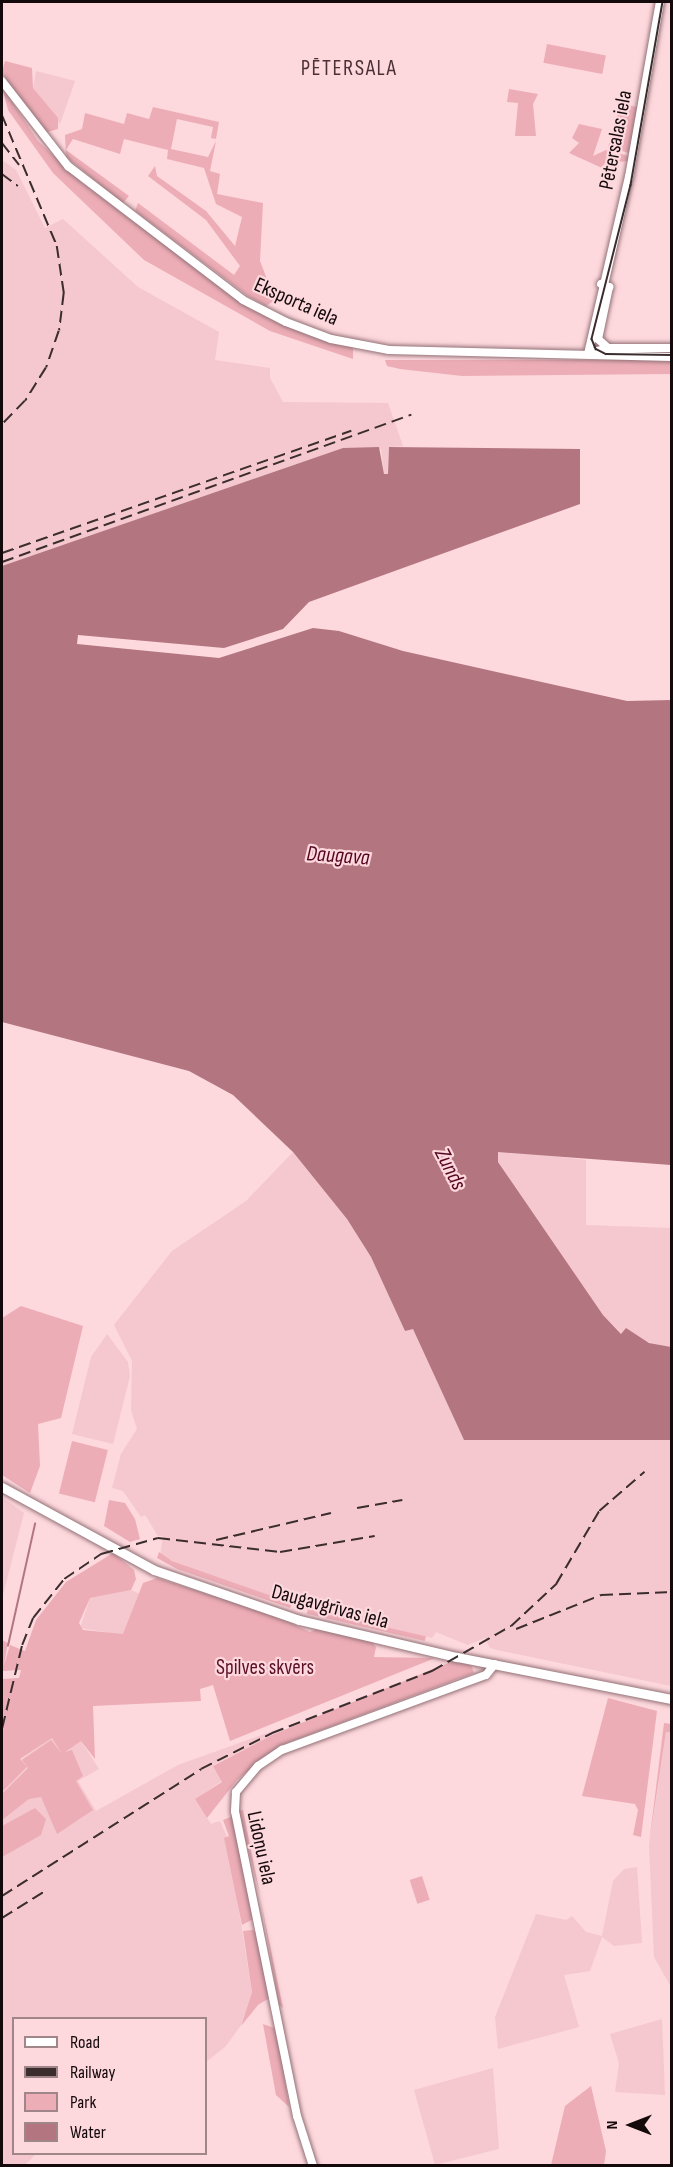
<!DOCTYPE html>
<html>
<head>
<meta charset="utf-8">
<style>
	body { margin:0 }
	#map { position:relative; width:673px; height:2167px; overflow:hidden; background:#fdd8dd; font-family:"Sofia Sans Condensed",sans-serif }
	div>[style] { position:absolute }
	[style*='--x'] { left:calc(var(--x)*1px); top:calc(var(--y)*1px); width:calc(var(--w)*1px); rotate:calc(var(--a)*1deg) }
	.built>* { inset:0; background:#f4c8ce }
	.green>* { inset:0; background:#edadb7; transform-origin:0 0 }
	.water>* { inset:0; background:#b37680 }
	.stream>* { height:1.5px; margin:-0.75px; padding:0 0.75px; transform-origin:0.75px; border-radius:0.75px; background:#b37680 }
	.roads { filter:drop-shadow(0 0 2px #927176) drop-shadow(0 0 2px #927176) }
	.minor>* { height:8px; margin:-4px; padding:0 4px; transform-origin:4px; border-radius:4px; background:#fff }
	.major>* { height:9px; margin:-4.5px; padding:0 4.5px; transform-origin:4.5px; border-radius:4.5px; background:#fff }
	.tram>* { height:1.5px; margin:-0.75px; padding:0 0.75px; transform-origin:0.75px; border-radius:0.75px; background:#3b2c2e }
	.rail>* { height:1.5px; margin-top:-0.75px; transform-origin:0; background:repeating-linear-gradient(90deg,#3b2c2e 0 12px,transparent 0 18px) }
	span { translate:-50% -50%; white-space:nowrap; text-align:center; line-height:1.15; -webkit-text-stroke:4.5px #fdd8dd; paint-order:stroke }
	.street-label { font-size:21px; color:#14090b }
	.park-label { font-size:21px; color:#5b0f26 }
	.neighbourhood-label { font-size:22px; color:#4c3035; letter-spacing:1.5px }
	.water-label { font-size:22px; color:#540620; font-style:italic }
	.frame { position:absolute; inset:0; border:3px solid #14090b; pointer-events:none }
	.legend { position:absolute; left:12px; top:2017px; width:195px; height:138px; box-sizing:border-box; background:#fdd8dd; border:2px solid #a08589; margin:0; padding:8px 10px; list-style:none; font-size:18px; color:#14090b }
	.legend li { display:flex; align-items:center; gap:12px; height:30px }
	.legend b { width:30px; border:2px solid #a08589 }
	.north { position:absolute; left:601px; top:2095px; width:60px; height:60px; -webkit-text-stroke:4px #fdd8dd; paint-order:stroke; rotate:270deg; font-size:16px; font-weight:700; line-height:24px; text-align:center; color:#14090b }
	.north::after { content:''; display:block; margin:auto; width:21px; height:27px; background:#14090b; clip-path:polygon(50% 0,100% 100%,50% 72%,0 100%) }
</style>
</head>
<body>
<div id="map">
	<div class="built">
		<div style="clip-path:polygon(36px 71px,75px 81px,60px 124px,33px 88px)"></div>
		<div style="clip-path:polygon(2px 160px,16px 170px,45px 228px,63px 219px,138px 287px,219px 332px,215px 360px,270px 368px,270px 378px,283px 402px,388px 403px,403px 446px,389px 447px,388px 474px,384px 474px,381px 449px,343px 448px,2px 566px)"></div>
		<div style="clip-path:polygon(514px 1151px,586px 1160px,586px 1225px,671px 1228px,671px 1349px,622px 1334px,603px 1315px,498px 1162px,498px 1152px)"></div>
		<div style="clip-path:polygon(293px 1152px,347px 1219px,371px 1257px,405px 1331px,413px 1328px,464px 1440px,671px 1440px,671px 1686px,497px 1650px,490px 1648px,485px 1638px,468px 1645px,436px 1632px,432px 1638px,308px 1609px,214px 1577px,160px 1556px,163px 1536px,158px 1536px,145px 1515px,141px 1517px,123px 1491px,112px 1488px,121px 1454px,137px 1429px,131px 1410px,132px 1361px,114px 1325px,172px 1251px,246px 1201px)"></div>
		<div style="clip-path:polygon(107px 1334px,128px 1362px,130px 1376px,113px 1444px,72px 1434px,91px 1357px)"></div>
		<div style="clip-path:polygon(2px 1497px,24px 1513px,2px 1599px)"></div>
		<div style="clip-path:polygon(131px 1590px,140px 1594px,123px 1635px,80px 1628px,90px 1598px)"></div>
		<div style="clip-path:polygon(270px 1732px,272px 1735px,213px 1765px,222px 1781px,195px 1799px,211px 1824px,220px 1821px,227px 1837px,252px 1992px,241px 2025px,226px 2046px,206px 2062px,206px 2018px,14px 2018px,14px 2154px,36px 2154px,25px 2165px,2px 2166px,2px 1792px,27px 1768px,20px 1760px,52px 1738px,81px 1741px,99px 1769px,78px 1781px,96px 1811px,178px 1765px)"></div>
		<div style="clip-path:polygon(666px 1732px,672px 1732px,671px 1987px,654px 1957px,649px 1846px)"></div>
		<div style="clip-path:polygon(637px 1867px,642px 1943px,614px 1946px,602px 1937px,590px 1971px,564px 1975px,579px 2027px,498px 2049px,495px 2017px,536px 1914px,566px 1920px,572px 1916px,586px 1932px,602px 1936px,613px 1881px,624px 1869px)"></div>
		<div style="clip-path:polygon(662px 2019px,665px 2095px,615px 2092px,619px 2063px,610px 2034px)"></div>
		<div style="clip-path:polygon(493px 2068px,499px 2149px,435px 2165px,414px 2090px)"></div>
	</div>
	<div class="green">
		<div style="left:547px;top:44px;width:60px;height:19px;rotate:11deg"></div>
		<div style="clip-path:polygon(5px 61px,32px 68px,33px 88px,58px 118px,58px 129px,44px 133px,16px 98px,2px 72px)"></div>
		<div style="clip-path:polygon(2px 87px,38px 141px,82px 183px,250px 308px,310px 336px,353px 347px,353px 359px,270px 331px,144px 260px,53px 173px,8px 110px)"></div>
		<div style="clip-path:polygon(509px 89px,538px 94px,533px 104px,536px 136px,515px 136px,518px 103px,507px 102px)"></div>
		<div style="clip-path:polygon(621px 104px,638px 107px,629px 153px,608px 147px)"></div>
		<div style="clip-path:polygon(153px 107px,219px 122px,216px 139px,211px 138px,213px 127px,177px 119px,171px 149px,208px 157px,216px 141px,210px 171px,220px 174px,217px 194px,263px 203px,260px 261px,275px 300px,266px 306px,248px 296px,135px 211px,138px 203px,234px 275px,240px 266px,206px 220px,148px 176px,155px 166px,157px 176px,206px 211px,235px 246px,242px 217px,216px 204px,204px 168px,167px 159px,168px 150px,124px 139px,120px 154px,73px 139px,66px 150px,129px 196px,123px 203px,66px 157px,65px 135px,82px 129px,85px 113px,124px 124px,127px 113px,149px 119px)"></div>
		<div style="clip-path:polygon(579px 124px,602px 129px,593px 156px,606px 150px,629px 156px,628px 161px,619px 162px,619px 168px,614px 166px,616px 157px,610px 154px,602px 168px,569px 153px,579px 143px,572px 138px)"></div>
		<div style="clip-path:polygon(385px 360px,671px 360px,671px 374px,462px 376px,400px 369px,387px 366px)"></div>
		<div style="clip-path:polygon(21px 1306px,83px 1326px,61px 1418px,38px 1424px,40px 1466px,30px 1493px,2px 1475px,2px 1318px)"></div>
		<div style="left:72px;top:1441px;width:37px;height:54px;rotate:14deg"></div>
		<div style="clip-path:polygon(109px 1500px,125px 1503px,135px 1519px,140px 1539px,130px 1542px,104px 1526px)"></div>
		<div style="clip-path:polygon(159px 1552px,172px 1561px,292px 1603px,290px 1608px,177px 1569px,157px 1558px)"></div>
		<div style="clip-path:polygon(113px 1553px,134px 1570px,136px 1579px,131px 1590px,90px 1598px,79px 1623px,83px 1630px,123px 1634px,143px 1583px,157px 1578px,276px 1616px,310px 1632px,316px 1629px,372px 1642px,376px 1647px,374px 1657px,435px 1658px,230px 1741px,213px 1685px,200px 1689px,201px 1701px,93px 1706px,95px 1759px,81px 1741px,65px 1752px,72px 1750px,83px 1776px,76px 1781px,93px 1810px,57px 1834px,41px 1797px,29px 1799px,2px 1820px,2px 1794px,28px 1768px,22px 1760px,51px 1740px,62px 1754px,52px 1738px,20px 1759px,27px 1767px,2px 1792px,2px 1679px,19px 1678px,21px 1670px,2px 1671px,2px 1640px,8px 1643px,4px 1665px,10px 1645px,25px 1651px,36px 1620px,66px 1582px)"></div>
		<div style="left:308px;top:1609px;width:121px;height:5px;rotate:13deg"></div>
		<div style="clip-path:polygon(453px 1661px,471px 1665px,474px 1673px,279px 1746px,237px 1780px,207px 1818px,195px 1799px,222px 1782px,213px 1766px,272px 1735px)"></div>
		<div style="clip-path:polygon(608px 1698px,657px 1711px,641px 1837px,633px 1835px,638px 1810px,635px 1804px,582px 1796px)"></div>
		<div style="clip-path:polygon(664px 1723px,671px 1724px,671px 1732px,666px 1732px,649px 1844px)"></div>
		<div style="clip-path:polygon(35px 1808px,46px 1819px,41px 1835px,2px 1857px,2px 1826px)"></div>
		<div style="clip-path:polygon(243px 1810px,260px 1895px,238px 1811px)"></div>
		<div style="clip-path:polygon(233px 1816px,253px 1919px,242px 1925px,224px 1838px,229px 1836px,223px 1820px)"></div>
		<div style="left:422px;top:1876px;width:25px;height:13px;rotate:72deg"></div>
		<div style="clip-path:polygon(261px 1902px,283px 2008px,279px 2005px)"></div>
		<div style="clip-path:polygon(252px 1930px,256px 1932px,271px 1997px,258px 2005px,241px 2026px,252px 1992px,243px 1931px)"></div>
		<div style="clip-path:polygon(263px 2024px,277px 2029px,289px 2107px,276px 2095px)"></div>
		<div style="clip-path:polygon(591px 2086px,606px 2151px,604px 2165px,551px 2165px,565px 2106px)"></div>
	</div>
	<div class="water">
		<div style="clip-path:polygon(379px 447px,384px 474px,388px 474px,389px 447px,580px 449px,580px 504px,309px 602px,283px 629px,224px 648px,78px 635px,77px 644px,219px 658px,313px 628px,339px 631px,403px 651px,627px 701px,671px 700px,671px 1165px,498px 1152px,498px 1162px,603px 1315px,621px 1334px,626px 1328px,649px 1343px,671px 1347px,671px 1440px,464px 1440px,413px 1329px,405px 1331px,371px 1257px,347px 1219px,293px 1152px,233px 1095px,189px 1071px,2px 1022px,2px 566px,343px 448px)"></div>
	</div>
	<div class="stream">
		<div style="--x:8;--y:1646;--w:125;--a:-77.5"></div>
	</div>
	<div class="roads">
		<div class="minor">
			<div style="--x:2;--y:81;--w:108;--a:52.2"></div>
			<div style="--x:68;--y:166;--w:220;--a:37.4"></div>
			<div style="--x:243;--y:300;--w:48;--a:27.1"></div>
			<div style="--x:286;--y:322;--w:48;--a:20.7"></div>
			<div style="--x:331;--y:339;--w:59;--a:10.7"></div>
			<div style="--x:389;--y:350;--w:283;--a:1.4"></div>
			<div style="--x:601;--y:284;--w:9;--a:21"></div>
			<div style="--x:609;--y:287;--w:53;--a:101.9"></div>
			<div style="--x:598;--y:339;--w:13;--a:42"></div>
			<div style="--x:590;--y:353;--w:19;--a:-16"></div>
			<div style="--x:608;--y:348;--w:64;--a:0"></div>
			<div style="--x:588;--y:354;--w:182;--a:-77"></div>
			<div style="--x:629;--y:177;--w:178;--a:-80"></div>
			<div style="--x:313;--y:2166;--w:52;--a:-107.7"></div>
			<div style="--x:297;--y:2116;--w:311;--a:-101.5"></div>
			<div style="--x:235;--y:1811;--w:19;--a:-87"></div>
			<div style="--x:236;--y:1792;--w:34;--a:-50"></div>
			<div style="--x:258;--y:1766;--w:29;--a:-34"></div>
			<div style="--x:282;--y:1750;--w:217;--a:-20.2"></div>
			<div style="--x:486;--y:1675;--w:14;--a:-51"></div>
		</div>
		<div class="major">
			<div style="--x:2;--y:1487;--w:173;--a:28.6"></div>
			<div style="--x:154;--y:1570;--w:153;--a:19"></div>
			<div style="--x:299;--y:1620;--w:162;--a:13.2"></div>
			<div style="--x:457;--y:1657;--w:219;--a:11.1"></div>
		</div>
	</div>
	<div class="tram">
		<div style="--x:663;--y:2;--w:186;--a:99.9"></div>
		<div style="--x:631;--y:185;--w:159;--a:104.2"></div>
		<div style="--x:592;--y:339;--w:11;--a:68"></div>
		<div style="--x:596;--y:349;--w:11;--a:27"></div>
		<div style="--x:606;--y:354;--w:66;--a:0.9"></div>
	</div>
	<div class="rail">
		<div style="--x:2;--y:115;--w:142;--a:67.2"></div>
		<div style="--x:57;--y:246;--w:48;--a:81.5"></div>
		<div style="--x:64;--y:293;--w:38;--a:97"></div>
		<div style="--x:59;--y:331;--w:39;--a:109"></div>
		<div style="--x:46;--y:368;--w:39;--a:122"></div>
		<div style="--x:25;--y:401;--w:33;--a:134"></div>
		<div style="--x:2;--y:143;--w:28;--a:52"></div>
		<div style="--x:2;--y:174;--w:20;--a:37"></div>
		<div style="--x:2;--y:553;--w:370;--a:-19.3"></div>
		<div style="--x:2;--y:562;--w:435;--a:-19.8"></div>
		<div style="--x:357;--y:1508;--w:46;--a:-10.1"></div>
		<div style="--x:216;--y:1540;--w:118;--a:-13.2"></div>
		<div style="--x:516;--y:1629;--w:92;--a:-21.8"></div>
		<div style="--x:601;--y:1595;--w:71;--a:-2.4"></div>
		<div style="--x:2;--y:1728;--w:85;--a:-76.5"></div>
		<div style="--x:22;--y:1645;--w:29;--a:-68"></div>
		<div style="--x:33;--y:1618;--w:50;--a:-51.5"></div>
		<div style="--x:64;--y:1579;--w:45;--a:-34"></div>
		<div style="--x:101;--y:1554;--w:59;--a:-15.7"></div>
		<div style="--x:158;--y:1538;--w:123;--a:6.5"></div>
		<div style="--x:280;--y:1552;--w:96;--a:-9.6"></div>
		<div style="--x:2;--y:1896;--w:236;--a:-32.5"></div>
		<div style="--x:201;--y:1769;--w:80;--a:-26.9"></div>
		<div style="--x:272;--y:1733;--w:172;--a:-21.2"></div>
		<div style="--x:432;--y:1671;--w:91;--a:-29.7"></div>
		<div style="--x:511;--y:1626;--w:62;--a:-43"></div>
		<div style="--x:556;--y:1584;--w:85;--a:-59.5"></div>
		<div style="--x:599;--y:1511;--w:60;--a:-40.9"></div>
		<div style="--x:2;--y:1918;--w:51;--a:-32.1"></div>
	</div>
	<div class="street-label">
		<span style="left:616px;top:140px;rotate:-79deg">Pētersalas iela</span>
		<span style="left:296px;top:302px;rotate:24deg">Eksporta iela</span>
		<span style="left:330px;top:1607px;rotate:15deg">Daugavgrīvas iela</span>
		<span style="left:261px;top:1848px;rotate:78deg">Lidoņu iela</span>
	</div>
	<div class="park-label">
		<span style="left:265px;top:1668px">Spilves skvērs</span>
	</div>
	<div class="neighbourhood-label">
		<span style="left:349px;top:69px">PĒTERSALA</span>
	</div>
	<div class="water-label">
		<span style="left:338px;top:856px;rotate:4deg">Daugava</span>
		<span style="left:450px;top:1169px;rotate:63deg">Zunds</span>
	</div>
	<div class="frame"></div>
	<ul class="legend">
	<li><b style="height:8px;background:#fff"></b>Road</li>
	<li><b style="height:8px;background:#3b2c2e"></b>Railway</li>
	<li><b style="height:16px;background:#edadb7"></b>Park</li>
	<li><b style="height:16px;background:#b37680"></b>Water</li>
	</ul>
	<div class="north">N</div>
</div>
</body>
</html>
